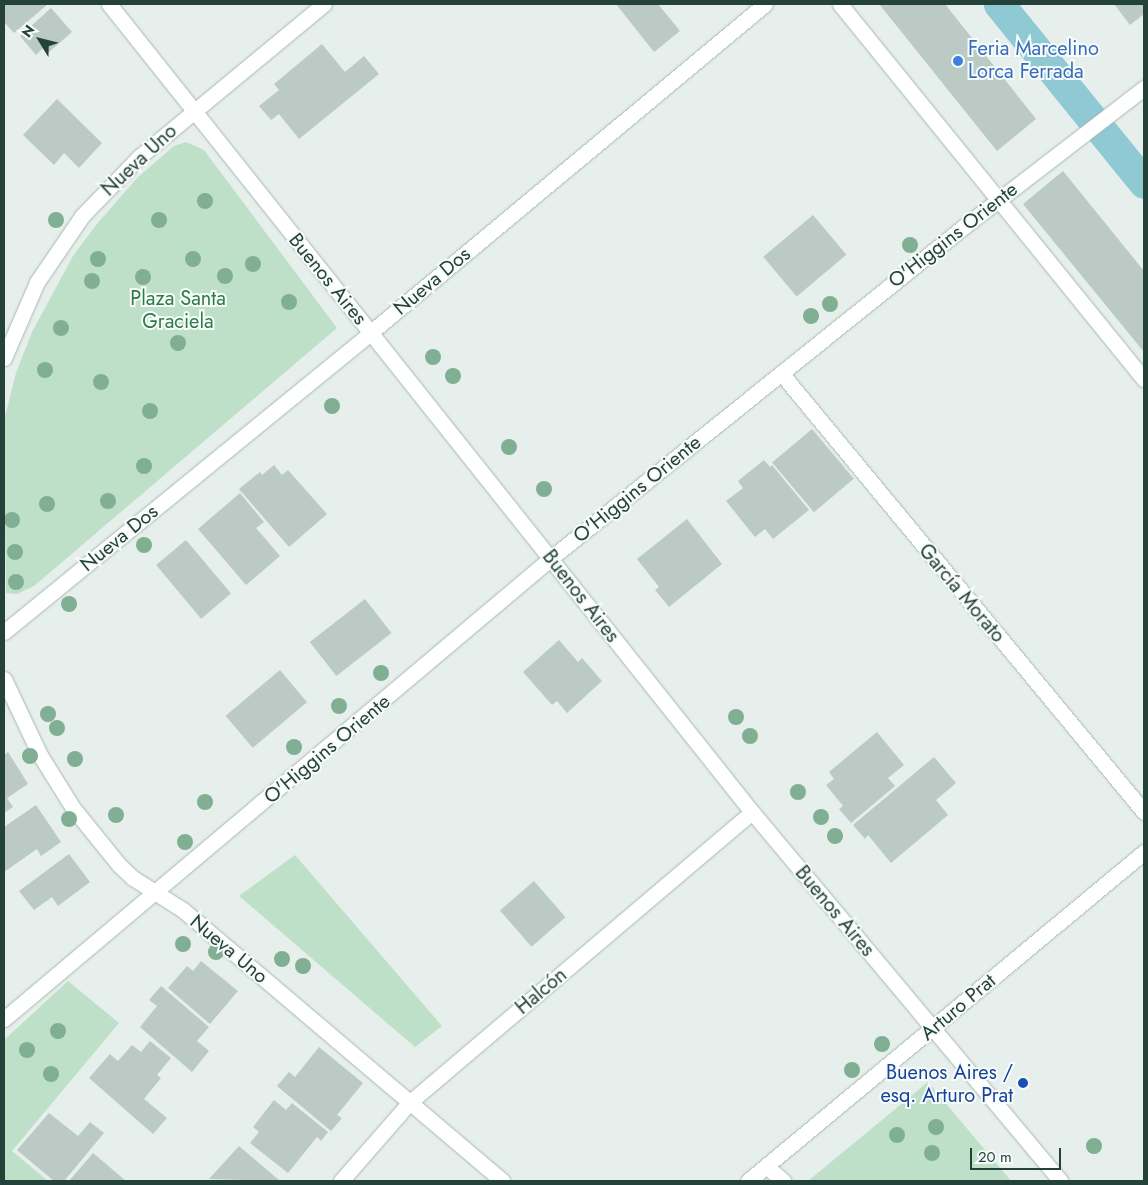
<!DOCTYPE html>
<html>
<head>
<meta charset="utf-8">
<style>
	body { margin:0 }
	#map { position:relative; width:1148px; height:1185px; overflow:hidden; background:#e6efeb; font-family:Jost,sans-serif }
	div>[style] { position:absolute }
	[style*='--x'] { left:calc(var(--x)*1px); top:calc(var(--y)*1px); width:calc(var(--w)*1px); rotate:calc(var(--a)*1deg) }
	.green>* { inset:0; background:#bfe0c8 }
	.canal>* { height:31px; margin:-15.5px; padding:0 15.5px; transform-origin:15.5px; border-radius:15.5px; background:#8ec9d4 }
	.building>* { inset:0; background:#bbcac4; transform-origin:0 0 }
	.roads { filter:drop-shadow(0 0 1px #a8b8b2) drop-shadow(0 0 1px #a8b8b2) }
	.street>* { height:15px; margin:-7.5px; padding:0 7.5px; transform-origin:7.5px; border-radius:7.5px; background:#fff }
	.secondary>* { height:15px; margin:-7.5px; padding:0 7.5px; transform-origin:7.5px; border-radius:7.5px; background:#fff }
	.trees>* { width:16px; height:16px; margin:-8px; border-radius:50%; background:#80af93 }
	.dots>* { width:14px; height:14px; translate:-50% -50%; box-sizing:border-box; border:2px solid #f7fbf9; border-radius:50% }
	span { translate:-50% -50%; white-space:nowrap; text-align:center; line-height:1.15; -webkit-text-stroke:4px #f7fbf9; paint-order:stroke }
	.shop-label { font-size:20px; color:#366cbe }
	.left { translate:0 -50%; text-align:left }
	.street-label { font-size:20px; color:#24423a }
	.park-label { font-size:20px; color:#2d7a4b }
	.transit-label { font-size:20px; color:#164399 }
	.right { translate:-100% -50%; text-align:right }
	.frame { position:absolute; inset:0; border:5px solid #24423a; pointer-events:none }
	.north { position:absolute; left:15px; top:15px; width:50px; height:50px; -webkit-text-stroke:4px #f7fbf9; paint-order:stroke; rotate:306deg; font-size:14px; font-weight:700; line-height:20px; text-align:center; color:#24423a }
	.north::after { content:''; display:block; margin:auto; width:18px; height:22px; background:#24423a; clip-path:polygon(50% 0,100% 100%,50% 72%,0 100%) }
	.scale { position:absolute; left:970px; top:1148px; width:91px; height:22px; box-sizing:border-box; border:2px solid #24423a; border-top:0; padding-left:6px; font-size:15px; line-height:18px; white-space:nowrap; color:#24423a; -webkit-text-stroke:4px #f7fbf9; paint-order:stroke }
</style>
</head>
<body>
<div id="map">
	<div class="green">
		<div style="clip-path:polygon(186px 142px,204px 150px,337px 328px,34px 586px,17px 594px,6px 593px,4px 421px,16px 373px,32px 332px,73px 256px,96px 225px,138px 177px,174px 146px)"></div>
		<div style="clip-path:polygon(295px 855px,442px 1026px,415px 1047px,239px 896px)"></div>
		<div style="clip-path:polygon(68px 981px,119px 1023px,12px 1151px,48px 1181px,4px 1181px,4px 1040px)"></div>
		<div style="clip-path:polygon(928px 1082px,1011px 1181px,808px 1181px)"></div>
	</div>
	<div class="canal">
		<div style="--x:999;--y:4;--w:230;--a:51"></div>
	</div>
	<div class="building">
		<div style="clip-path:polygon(4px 4px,48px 4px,14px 33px,4px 22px)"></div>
		<div style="clip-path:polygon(616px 4px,658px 4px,680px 31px,654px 52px)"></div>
		<div style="clip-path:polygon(879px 4px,945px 4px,1036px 119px,997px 151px)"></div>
		<div style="clip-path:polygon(1114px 4px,1144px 4px,1144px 14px,1130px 25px)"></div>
		<div style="clip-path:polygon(51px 8px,72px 32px,49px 52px,44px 47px,36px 55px,20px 36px)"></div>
		<div style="clip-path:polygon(322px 44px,345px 72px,364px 56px,379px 74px,299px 139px,279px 114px,271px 120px,259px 106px,279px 90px,274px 84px)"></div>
		<div style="clip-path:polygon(57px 99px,102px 143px,79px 168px,64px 153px,54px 165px,23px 135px)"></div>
		<div style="clip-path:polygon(1063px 171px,1144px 271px,1144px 352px,1023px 204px)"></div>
		<div style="left:813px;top:215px;width:52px;height:65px;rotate:50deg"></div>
		<div style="left:812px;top:429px;width:65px;height:52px;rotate:50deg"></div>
		<div style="clip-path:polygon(764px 460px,770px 467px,772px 465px,809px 510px,773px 539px,765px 529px,755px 537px,726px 501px,743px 488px,738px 481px)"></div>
		<div style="clip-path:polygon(274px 465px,282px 475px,288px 470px,327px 514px,289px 547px,239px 489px,260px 472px,262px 475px)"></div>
		<div style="clip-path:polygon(240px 493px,264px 522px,256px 528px,280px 556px,246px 585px,198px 529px)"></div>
		<div style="clip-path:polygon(687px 519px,722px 564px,669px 607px,655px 590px,659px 587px,637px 559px)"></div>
		<div style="left:186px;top:540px;width:70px;height:39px;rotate:50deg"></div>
		<div style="left:365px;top:599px;width:43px;height:70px;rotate:52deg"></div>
		<div style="clip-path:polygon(559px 640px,578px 662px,582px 658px,602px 681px,567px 713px,557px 701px,552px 705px,523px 672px)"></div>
		<div style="left:280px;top:670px;width:42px;height:71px;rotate:50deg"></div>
		<div style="clip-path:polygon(877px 732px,904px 765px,888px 778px,895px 786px,851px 823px,839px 809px,843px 806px,826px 785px,834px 779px,829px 772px)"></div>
		<div style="clip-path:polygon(8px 752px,28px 784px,7px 798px,13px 807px,4px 813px,4px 755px)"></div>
		<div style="clip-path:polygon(934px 757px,956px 783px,936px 800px,948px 815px,891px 863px,868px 835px,865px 839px,853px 825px)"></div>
		<div style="clip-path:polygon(36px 805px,61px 842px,41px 856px,37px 849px,4px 872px,4px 827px)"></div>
		<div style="clip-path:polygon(69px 854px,90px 882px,58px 906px,52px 897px,34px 910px,19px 891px)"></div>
		<div style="left:534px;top:881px;width:48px;height:45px;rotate:49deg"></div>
		<div style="clip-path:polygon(201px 961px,238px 991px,210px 1024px,168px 988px,187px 966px,193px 971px)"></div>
		<div style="clip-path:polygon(161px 986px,209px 1027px,197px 1041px,209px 1051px,192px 1072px,140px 1027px,157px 1006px,149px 1000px)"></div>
		<div style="clip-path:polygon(150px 1041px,171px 1058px,157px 1075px,161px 1078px,144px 1099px,167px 1118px,153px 1134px,89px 1078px,110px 1054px,118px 1061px,132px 1045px,141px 1052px)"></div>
		<div style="clip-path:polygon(319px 1047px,363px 1083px,337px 1115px,342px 1118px,331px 1131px,277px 1086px,289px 1072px,295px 1077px)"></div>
		<div style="clip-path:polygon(274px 1100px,286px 1110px,292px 1103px,328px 1132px,321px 1141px,317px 1137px,288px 1173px,250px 1143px,259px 1132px,253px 1127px)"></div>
		<div style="clip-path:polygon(49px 1113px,78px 1136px,90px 1122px,104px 1133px,64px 1181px,54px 1181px,17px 1150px)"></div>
		<div style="clip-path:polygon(239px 1146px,280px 1181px,209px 1179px)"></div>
		<div style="clip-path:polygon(93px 1153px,126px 1181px,69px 1181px)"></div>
	</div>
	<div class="roads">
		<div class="street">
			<div style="--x:4;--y:358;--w:83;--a:-66.5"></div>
			<div style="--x:37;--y:282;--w:80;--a:-55.7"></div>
			<div style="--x:82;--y:216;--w:82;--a:-46"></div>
			<div style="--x:139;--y:157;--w:240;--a:-39.6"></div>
			<div style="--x:781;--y:373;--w:570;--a:50.41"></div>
			<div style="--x:4;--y:632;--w:473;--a:-39.2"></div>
			<div style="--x:370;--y:333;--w:514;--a:-39.79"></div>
			<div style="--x:4;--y:679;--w:84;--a:64.7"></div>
			<div style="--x:40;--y:755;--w:62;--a:58.1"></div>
			<div style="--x:73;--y:808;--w:73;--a:51.1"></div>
			<div style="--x:119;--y:865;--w:19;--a:43"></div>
			<div style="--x:133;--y:878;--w:59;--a:32.6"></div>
			<div style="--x:183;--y:910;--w:419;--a:40.3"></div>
			<div style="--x:766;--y:1166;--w:23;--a:41"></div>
			<div style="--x:341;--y:1181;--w:105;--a:-48.9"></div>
			<div style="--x:410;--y:1102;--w:448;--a:-40.3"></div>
			<div style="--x:748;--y:1181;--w:515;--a:-39.72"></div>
		</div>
		<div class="secondary">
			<div style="--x:109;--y:4;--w:1033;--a:51.49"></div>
			<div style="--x:752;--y:812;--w:481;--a:50.1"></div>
			<div style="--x:840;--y:4;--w:483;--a:51"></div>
			<div style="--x:4;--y:1019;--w:715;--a:-40.12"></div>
			<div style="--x:551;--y:558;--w:527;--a:-38.76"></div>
			<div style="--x:962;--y:228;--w:230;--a:-37.6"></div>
		</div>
	</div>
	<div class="trees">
		<div style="left:205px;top:201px"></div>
		<div style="left:56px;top:220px"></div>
		<div style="left:159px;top:220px"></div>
		<div style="left:910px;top:245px"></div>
		<div style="left:98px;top:259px"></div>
		<div style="left:193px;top:259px"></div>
		<div style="left:253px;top:264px"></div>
		<div style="left:225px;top:276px"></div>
		<div style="left:143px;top:277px"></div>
		<div style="left:92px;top:281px"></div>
		<div style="left:289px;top:302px"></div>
		<div style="left:830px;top:304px"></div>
		<div style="left:811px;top:316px"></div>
		<div style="left:61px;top:328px"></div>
		<div style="left:178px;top:343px"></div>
		<div style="left:433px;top:357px"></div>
		<div style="left:45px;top:370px"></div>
		<div style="left:453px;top:376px"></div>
		<div style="left:101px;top:382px"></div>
		<div style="left:332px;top:406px"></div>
		<div style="left:150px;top:411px"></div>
		<div style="left:509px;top:447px"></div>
		<div style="left:144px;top:466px"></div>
		<div style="left:544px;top:489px"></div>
		<div style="left:108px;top:501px"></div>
		<div style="left:47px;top:504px"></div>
		<div style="left:12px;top:520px"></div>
		<div style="left:144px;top:545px"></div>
		<div style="left:15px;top:552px"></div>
		<div style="left:16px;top:582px"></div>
		<div style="left:69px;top:604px"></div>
		<div style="left:381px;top:673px"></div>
		<div style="left:339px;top:706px"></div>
		<div style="left:48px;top:714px"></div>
		<div style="left:736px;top:717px"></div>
		<div style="left:57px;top:728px"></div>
		<div style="left:750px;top:736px"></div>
		<div style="left:294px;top:747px"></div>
		<div style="left:30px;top:756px"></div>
		<div style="left:75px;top:759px"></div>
		<div style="left:798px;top:792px"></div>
		<div style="left:205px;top:802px"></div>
		<div style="left:116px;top:815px"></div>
		<div style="left:821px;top:817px"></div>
		<div style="left:69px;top:819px"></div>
		<div style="left:835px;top:836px"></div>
		<div style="left:185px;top:842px"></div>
		<div style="left:183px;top:944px"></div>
		<div style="left:216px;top:952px"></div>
		<div style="left:282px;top:959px"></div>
		<div style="left:303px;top:966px"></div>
		<div style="left:58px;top:1031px"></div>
		<div style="left:882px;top:1044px"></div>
		<div style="left:27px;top:1050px"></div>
		<div style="left:852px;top:1070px"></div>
		<div style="left:51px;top:1074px"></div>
		<div style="left:936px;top:1127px"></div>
		<div style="left:897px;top:1135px"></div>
		<div style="left:1094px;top:1146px"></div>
		<div style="left:932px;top:1153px"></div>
	</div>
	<div class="dots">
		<div style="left:958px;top:61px;background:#3f7fe0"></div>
		<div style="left:1023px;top:1083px;background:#1a4fb4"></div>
	</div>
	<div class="shop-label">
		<span class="left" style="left:968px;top:60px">Feria Marcelino<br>Lorca Ferrada</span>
	</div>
	<div class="street-label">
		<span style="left:139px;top:160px;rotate:-43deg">Nueva Uno</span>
		<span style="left:953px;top:235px;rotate:-38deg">O'Higgins Oriente</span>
		<span style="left:328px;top:279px;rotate:51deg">Buenos Aires</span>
		<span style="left:432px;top:281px;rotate:-40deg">Nueva Dos</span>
		<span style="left:637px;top:489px;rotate:-39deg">O'Higgins Oriente</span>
		<span style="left:119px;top:538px;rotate:-39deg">Nueva Dos</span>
		<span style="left:962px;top:593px;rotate:50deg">García Morato</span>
		<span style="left:581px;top:596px;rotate:52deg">Buenos Aires</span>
		<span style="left:327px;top:749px;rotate:-40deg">O'Higgins Oriente</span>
		<span style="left:835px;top:911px;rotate:50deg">Buenos Aires</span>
		<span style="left:229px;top:949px;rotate:40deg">Nueva Uno</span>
		<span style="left:541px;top:991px;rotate:-40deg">Halcón</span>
		<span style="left:958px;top:1007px;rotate:-40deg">Arturo Prat</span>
	</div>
	<div class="park-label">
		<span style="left:178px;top:310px">Plaza Santa<br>Graciela</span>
	</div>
	<div class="transit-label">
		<span class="right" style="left:1013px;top:1084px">Buenos Aires /<br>esq. Arturo Prat</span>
	</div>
	<div class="frame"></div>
	<div class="north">N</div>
	<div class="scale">20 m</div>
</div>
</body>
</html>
